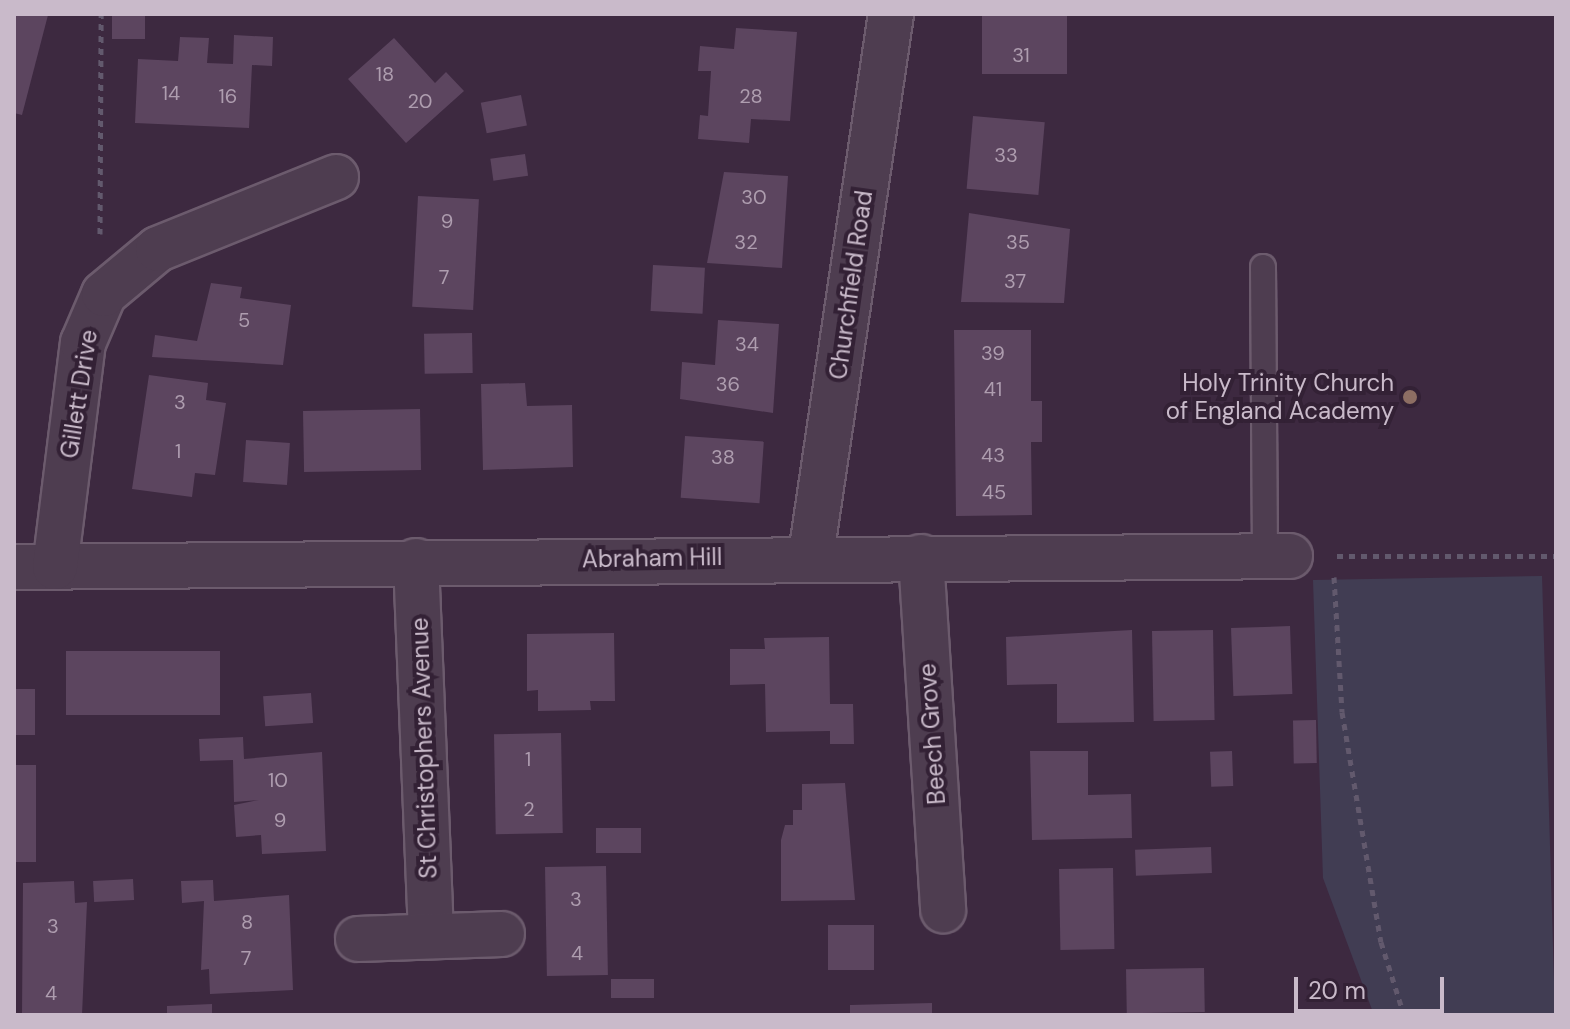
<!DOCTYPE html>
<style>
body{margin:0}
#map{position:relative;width:1570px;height:1029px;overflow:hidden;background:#3d2940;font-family:"DM Sans",sans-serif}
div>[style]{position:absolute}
.green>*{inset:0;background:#413d53}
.building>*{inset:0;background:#5c455f;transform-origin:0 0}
.path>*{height:5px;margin-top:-2.5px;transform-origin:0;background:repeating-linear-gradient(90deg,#62596d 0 6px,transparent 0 12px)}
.roads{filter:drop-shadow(2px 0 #6c5b6d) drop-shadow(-2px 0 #6c5b6d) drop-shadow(0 2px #6c5b6d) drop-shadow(0 -2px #6c5b6d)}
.lane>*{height:24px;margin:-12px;padding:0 12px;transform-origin:12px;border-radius:12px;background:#4e3d50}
.street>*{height:44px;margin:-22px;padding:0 22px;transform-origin:22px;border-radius:22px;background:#4e3d50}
.dots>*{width:22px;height:22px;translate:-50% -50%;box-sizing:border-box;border:4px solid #332135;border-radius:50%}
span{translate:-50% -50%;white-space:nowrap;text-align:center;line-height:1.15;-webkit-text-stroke:8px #332135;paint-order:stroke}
.number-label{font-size:20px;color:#ae9daf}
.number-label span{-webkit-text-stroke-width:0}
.street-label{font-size:24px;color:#c9baca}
.poi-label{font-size:24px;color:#c9baca}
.right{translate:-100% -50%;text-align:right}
.frame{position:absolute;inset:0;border:16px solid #c9baca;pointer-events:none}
.scale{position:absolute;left:1294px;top:977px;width:150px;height:36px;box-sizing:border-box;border:4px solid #c9baca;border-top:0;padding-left:10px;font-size:24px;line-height:28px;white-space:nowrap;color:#c9baca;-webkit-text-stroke:6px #332135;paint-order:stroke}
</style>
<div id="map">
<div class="green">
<div style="clip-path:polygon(1542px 576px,1555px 1015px,1374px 1015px,1323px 878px,1313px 580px)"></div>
</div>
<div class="building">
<div style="clip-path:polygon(14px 14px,48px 15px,22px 115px,14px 113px)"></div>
<div style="left:112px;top:14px;width:33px;height:25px"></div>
<div style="left:982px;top:14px;width:85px;height:60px"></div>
<div style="clip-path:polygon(736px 28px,797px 32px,790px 121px,751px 119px,749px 143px,698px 139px,700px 115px,708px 116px,711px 71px,698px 71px,700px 46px,734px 49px)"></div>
<div style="clip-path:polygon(234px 35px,273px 37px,272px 66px,252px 65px,249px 128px,135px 123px,138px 59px,178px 61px,180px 37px,209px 38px,207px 63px,233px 64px)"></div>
<div style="clip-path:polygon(394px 38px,435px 83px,446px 72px,464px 91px,406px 143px,348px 79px)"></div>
<div style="left:521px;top:95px;width:31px;height:41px;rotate:79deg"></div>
<div style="left:973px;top:116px;width:72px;height:73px;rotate:5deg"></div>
<div style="left:525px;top:154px;width:22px;height:35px;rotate:82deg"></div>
<div style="clip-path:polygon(724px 172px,788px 176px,782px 268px,707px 263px)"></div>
<div style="left:418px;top:196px;width:61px;height:111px;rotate:3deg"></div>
<div style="clip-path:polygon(969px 213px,1070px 229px,1064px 303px,961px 302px)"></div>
<div style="left:653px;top:265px;width:52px;height:46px;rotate:3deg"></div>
<div style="clip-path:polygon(211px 283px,242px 287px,240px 298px,291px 305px,283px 365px,152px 357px,155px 335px,197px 341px)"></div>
<div style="clip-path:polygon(718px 320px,779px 324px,773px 413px,680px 399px,682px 362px,715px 365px)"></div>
<div style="clip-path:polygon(954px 330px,1031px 330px,1031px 401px,1042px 401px,1042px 442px,1031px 442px,1032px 515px,956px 516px)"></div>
<div style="left:472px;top:333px;width:40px;height:48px;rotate:89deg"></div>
<div style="clip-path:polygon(149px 375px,208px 383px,206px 400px,226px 403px,215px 475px,195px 473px,192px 497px,132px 489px)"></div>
<div style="clip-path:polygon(525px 383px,527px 406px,572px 405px,573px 467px,483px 470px,481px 384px)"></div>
<div style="left:420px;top:409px;width:61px;height:117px;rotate:89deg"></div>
<div style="left:685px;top:436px;width:79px;height:62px;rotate:4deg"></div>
<div style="left:246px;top:440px;width:44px;height:42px;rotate:4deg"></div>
<div style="left:1290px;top:626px;width:68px;height:59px;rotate:88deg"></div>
<div style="clip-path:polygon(1132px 630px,1134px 722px,1057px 723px,1057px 684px,1007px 685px,1006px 637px)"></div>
<div style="left:1213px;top:630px;width:90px;height:61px;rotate:89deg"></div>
<div style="clip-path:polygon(614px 633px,615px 701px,590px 701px,591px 710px,538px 711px,538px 690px,527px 691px,527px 634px)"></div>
<div style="clip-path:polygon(829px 637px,830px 704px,853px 704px,854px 744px,830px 744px,830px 731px,766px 732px,765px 684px,730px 685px,730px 649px,765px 649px,764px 638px)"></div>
<div style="left:220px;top:651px;width:64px;height:154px;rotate:90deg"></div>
<div style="left:14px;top:689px;width:21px;height:46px"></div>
<div style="left:311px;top:693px;width:30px;height:48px;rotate:86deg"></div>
<div style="left:1316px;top:720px;width:43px;height:23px;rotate:89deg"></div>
<div style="left:561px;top:733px;width:100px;height:67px;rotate:89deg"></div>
<div style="clip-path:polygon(243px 737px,244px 759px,322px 752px,326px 851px,262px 854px,261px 835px,236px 837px,234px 805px,259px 800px,234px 802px,233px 760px,200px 761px,199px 739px)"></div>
<div style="clip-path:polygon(1030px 751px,1088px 751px,1088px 795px,1131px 794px,1132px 838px,1032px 840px)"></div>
<div style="left:1232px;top:751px;width:35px;height:22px;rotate:88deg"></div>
<div style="left:14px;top:765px;width:22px;height:97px"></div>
<div style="clip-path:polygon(845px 783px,855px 900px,781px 901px,781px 840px,785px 825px,793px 825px,793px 810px,802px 810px,802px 784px)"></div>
<div style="left:641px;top:828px;width:25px;height:45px;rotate:90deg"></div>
<div style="left:1211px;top:847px;width:26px;height:76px;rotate:88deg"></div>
<div style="left:606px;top:866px;width:109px;height:61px;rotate:89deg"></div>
<div style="left:1113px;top:868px;width:81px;height:54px;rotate:89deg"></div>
<div style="left:133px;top:879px;width:21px;height:40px;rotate:87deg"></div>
<div style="clip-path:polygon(213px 880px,214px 901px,289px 895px,293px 990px,210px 994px,209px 969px,201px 970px,204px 901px,182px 903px,181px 881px)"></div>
<div style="clip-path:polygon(74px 881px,75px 903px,87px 902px,82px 1015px,22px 1015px,23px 883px)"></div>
<div style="left:828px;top:925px;width:46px;height:45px"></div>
<div style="left:1204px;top:968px;width:44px;height:78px;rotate:89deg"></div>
<div style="left:654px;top:979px;width:19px;height:43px;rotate:90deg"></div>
<div style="clip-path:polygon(932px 1003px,932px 1015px,850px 1015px,850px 1005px)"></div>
<div style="clip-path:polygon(212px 1004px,212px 1015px,167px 1015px,167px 1006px)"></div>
</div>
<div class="path">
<div style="left:100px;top:234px;width:220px;rotate:-89.7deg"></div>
<div style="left:1337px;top:556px;width:219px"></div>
<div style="left:1334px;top:577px;width:135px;rotate:86.6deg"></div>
<div style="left:1342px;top:712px;width:233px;rotate:80.4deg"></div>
<div style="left:1381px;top:942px;width:77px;rotate:72.5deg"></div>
</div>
<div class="roads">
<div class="lane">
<div style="left:1263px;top:267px;width:290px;rotate:89.6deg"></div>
</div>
<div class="street">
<div style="left:811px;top:555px;width:547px;rotate:-81.59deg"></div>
<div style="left:921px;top:557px;width:354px;rotate:86.4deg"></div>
<div style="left:416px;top:561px;width:373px;rotate:87.7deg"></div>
<div style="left:14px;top:567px;width:1276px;rotate:-0.49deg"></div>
<div style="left:55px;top:567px;width:226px;rotate:-82.9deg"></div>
<div style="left:83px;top:343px;width:53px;rotate:-66.8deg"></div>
<div style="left:104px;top:294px;width:70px;rotate:-39.8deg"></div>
<div style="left:158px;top:249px;width:192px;rotate:-22deg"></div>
<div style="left:358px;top:939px;width:144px;rotate:-2deg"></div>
</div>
</div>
<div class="dots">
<div style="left:1410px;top:397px;background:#8d6e63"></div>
</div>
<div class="number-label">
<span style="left:1021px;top:55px">31</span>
<span style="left:385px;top:74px">18</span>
<span style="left:171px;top:93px">14</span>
<span style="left:228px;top:96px">16</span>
<span style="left:751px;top:96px">28</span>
<span style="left:420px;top:101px">20</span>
<span style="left:1006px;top:155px">33</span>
<span style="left:754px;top:197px">30</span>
<span style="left:447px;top:221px">9</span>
<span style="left:746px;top:242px">32</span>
<span style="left:1018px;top:242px">35</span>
<span style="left:444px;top:277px">7</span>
<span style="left:1015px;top:281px">37</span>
<span style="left:244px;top:320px">5</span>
<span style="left:747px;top:344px">34</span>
<span style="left:993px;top:353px">39</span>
<span style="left:728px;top:384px">36</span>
<span style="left:993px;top:389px">41</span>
<span style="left:180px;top:402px">3</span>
<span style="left:178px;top:451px">1</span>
<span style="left:993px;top:455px">43</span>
<span style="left:723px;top:457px">38</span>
<span style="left:994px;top:492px">45</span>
<span style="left:528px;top:759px">1</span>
<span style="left:278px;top:780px">10</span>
<span style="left:529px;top:809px">2</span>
<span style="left:280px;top:820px">9</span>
<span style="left:576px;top:899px">3</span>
<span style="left:247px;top:922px">8</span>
<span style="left:53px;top:926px">3</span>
<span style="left:577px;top:953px">4</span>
<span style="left:246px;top:958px">7</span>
<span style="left:51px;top:993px">4</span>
</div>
<div class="street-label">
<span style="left:851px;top:285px;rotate:-82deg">Churchfield Road</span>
<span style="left:79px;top:394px;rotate:-81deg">Gillett Drive</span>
<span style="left:652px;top:558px;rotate:-1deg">Abraham Hill</span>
<span style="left:932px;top:734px;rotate:-94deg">Beech Grove</span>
<span style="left:424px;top:748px;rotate:-92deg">St Christophers Avenue</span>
</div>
<div class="poi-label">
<span class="right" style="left:1394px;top:397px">Holy Trinity Church<br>of England Academy</span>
</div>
<div class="frame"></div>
<div class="scale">20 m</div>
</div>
